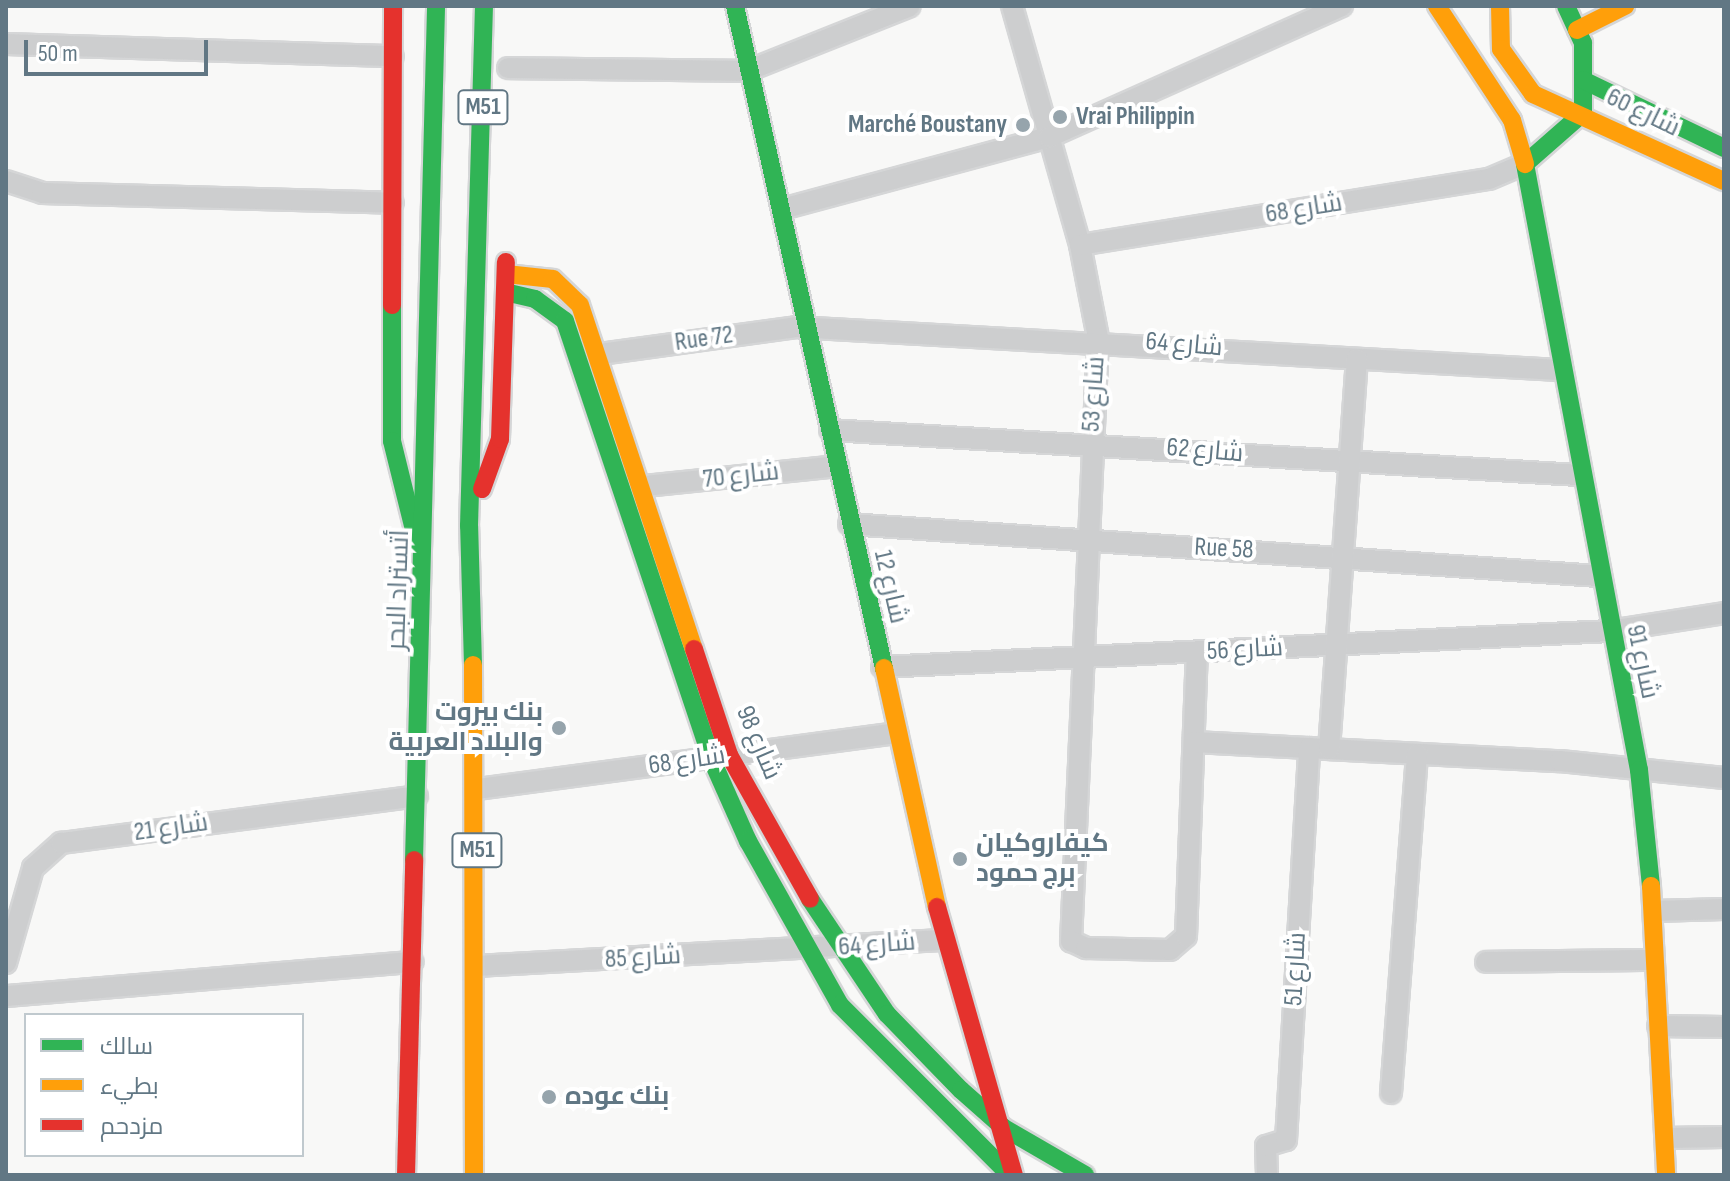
<!DOCTYPE html>
<meta charset="utf-8">
<style>
body{margin:0}
#map{position:relative;width:1730px;height:1181px;overflow:hidden;background:#f8f8f7;font-family:"Sofia Sans Condensed",Cairo,sans-serif}
div>[style]{position:absolute}
.roads{filter:drop-shadow(2px 0 #d5d6d7) drop-shadow(-2px 0 #d5d6d7) drop-shadow(0 2px #d5d6d7) drop-shadow(0 -2px #d5d6d7)}
.street>*{height:20px;margin:-10px;padding:0 10px;transform-origin:10px;border-radius:10px;background:#cdcecf}
.fast>*{height:18px;margin:-9px;padding:0 9px;transform-origin:9px;border-radius:9px;background:#30b455}
.slow>*{height:18px;margin:-9px;padding:0 9px;transform-origin:9px;border-radius:9px;background:#ff9f0a}
.jam>*{height:18px;margin:-9px;padding:0 9px;transform-origin:9px;border-radius:9px;background:#e5322d}
.dots>*{width:22px;height:22px;translate:-50% -50%;box-sizing:border-box;border:4px solid #fff;border-radius:50%}
span{translate:-50% -50%;white-space:nowrap;text-align:center;line-height:1.15;-webkit-text-stroke:8px #fff;paint-order:stroke}
.shield-label span{padding:2px 6px;background:#fff;border:2px solid;border-radius:6px;-webkit-text-stroke-width:0}
.shield-label{font-size:24px;color:#617784;font-weight:700}
.street-label{font-size:26px;color:#617784}
.poi-label{font-size:26px;color:#617784;font-weight:700}
.left{translate:0 -50%;text-align:left}
.right{translate:-100% -50%;text-align:right}
.frame{position:absolute;inset:0;border:8px solid #617784;pointer-events:none}
.legend{position:absolute;left:24px;top:1013px;width:280px;height:144px;box-sizing:border-box;background:#fff;border:2px solid #c0c9ce;margin:0;padding:10px 14px;list-style:none;font-size:24px;color:#617784}
.legend li{display:flex;align-items:center;gap:16px;height:40px}
.legend b{width:40px;border:2px solid #c0c9ce}
.scale{position:absolute;left:24px;top:40px;width:184px;height:36px;box-sizing:border-box;border:4px solid #617784;border-top:0;padding-left:10px;font-size:24px;line-height:28px;white-space:nowrap;color:#617784;-webkit-text-stroke:6px #fff;paint-order:stroke}
</style>
<div id="map">
<div class="roads">
<div class="street">
<div style="left:1012px;top:6px;width:248px;rotate:74.1deg"></div>
<div style="left:1080px;top:245px;width:95px;rotate:79deg"></div>
<div style="left:1098px;top:338px;width:604px;rotate:92.56deg"></div>
<div style="left:1071px;top:941px;width:17px;rotate:25deg"></div>
<div style="left:1086px;top:948px;width:84px;rotate:1.4deg"></div>
<div style="left:1170px;top:950px;width:21px;rotate:-41deg"></div>
<div style="left:1186px;top:936px;width:284px;rotate:-87.8deg"></div>
<div style="left:6px;top:44px;width:387px;rotate:1.8deg"></div>
<div style="left:508px;top:68px;width:239px;rotate:0.7deg"></div>
<div style="left:747px;top:71px;width:175px;rotate:-21.7deg"></div>
<div style="left:6px;top:181px;width:38px;rotate:18deg"></div>
<div style="left:42px;top:193px;width:351px;rotate:1.6deg"></div>
<div style="left:782px;top:209px;width:277px;rotate:-15.1deg"></div>
<div style="left:1049px;top:137px;width:321px;rotate:-24.1deg"></div>
<div style="left:1080px;top:245px;width:414px;rotate:-9.2deg"></div>
<div style="left:1489px;top:179px;width:39px;rotate:-23deg"></div>
<div style="left:600px;top:354px;width:198px;rotate:-7.8deg"></div>
<div style="left:796px;top:327px;width:764px;rotate:3.23deg"></div>
<div style="left:830px;top:430px;width:750px;rotate:3.44deg"></div>
<div style="left:645px;top:486px;width:194px;rotate:-5.9deg"></div>
<div style="left:849px;top:524px;width:751px;rotate:3.97deg"></div>
<div style="left:882px;top:667px;width:728px;rotate:-2.83deg"></div>
<div style="left:1609px;top:631px;width:116px;rotate:-8.9deg"></div>
<div style="left:1194px;top:742px;width:366px;rotate:3deg"></div>
<div style="left:1560px;top:761px;width:165px;rotate:5.9deg"></div>
<div style="left:1329px;top:749px;width:391px;rotate:-85.9deg"></div>
<div style="left:477px;top:789px;width:424px;rotate:-7.6deg"></div>
<div style="left:1654px;top:911px;width:70px;rotate:-1.6deg"></div>
<div style="left:1486px;top:962px;width:168px;rotate:-0.7deg"></div>
<div style="left:6px;top:963px;width:99px;rotate:-74.1deg"></div>
<div style="left:33px;top:868px;width:38px;rotate:-42deg"></div>
<div style="left:61px;top:843px;width:359px;rotate:-7.5deg"></div>
<div style="left:477px;top:966px;width:469px;rotate:-3.2deg"></div>
<div style="left:6px;top:996px;width:408px;rotate:-4.8deg"></div>
<div style="left:1658px;top:1026px;width:66px;rotate:0.9deg"></div>
<div style="left:1391px;top:1093px;width:340px;rotate:-85.6deg"></div>
<div style="left:1665px;top:1138px;width:59px;rotate:-1deg"></div>
<div style="left:1267px;top:1175px;width:29px;rotate:-92deg"></div>
<div style="left:1266px;top:1146px;width:21px;rotate:-17deg"></div>
<div style="left:1286px;top:1140px;width:393px;rotate:-86.6deg"></div>
</div>
<div class="fast">
<div style="left:735px;top:6px;width:679px;rotate:77.32deg"></div>
<div style="left:1566px;top:6px;width:41px;rotate:65.3deg"></div>
<div style="left:1583px;top:43px;width:70px;rotate:90deg"></div>
<div style="left:1583px;top:113px;width:77px;rotate:138.7deg"></div>
<div style="left:1525px;top:164px;width:617px;rotate:79.35deg"></div>
<div style="left:1639px;top:770px;width:117px;rotate:84.1deg"></div>
<div style="left:1583px;top:80px;width:157px;rotate:25.7deg"></div>
<div style="left:505px;top:292px;width:31px;rotate:13deg"></div>
<div style="left:535px;top:299px;width:37px;rotate:36deg"></div>
<div style="left:565px;top:321px;width:461px;rotate:71.5deg"></div>
<div style="left:711px;top:758px;width:91px;rotate:66deg"></div>
<div style="left:748px;top:841px;width:188px;rotate:60.7deg"></div>
<div style="left:840px;top:1005px;width:240px;rotate:45deg"></div>
<div style="left:392px;top:305px;width:136px;rotate:90deg"></div>
<div style="left:392px;top:441px;width:104px;rotate:76.1deg"></div>
<div style="left:473px;top:665px;width:139px;rotate:-91.6deg"></div>
<div style="left:469px;top:526px;width:520px;rotate:-88.35deg"></div>
<div style="left:414px;top:860px;width:854px;rotate:-88.52deg"></div>
<div style="left:810px;top:899px;width:138px;rotate:56.2deg"></div>
<div style="left:887px;top:1014px;width:106px;rotate:45.8deg"></div>
<div style="left:961px;top:1090px;width:57px;rotate:41.5deg"></div>
<div style="left:1004px;top:1128px;width:94px;rotate:30.1deg"></div>
</div>
<div class="slow">
<div style="left:1437px;top:6px;width:136px;rotate:56.7deg"></div>
<div style="left:1512px;top:120px;width:46px;rotate:73.5deg"></div>
<div style="left:1500px;top:6px;width:43px;rotate:88.7deg"></div>
<div style="left:1501px;top:49px;width:55px;rotate:54.6deg"></div>
<div style="left:1533px;top:94px;width:210px;rotate:24.5deg"></div>
<div style="left:1577px;top:30px;width:54px;rotate:-26.6deg"></div>
<div style="left:506px;top:274px;width:47px;rotate:6.1deg"></div>
<div style="left:553px;top:279px;width:37px;rotate:44deg"></div>
<div style="left:580px;top:305px;width:362px;rotate:71.7deg"></div>
<div style="left:473px;top:665px;width:510px;rotate:89.89deg"></div>
<div style="left:884px;top:668px;width:245px;rotate:77.5deg"></div>
<div style="left:1651px;top:886px;width:289px;rotate:87deg"></div>
</div>
<div class="jam">
<div style="left:392px;top:305px;width:299px;rotate:-89.8deg"></div>
<div style="left:482px;top:489px;width:53px;rotate:-70.2deg"></div>
<div style="left:500px;top:439px;width:177px;rotate:-88.1deg"></div>
<div style="left:694px;top:649px;width:112px;rotate:71.7deg"></div>
<div style="left:729px;top:755px;width:165px;rotate:60.6deg"></div>
<div style="left:937px;top:907px;width:279px;rotate:74deg"></div>
<div style="left:406px;top:1175px;width:315px;rotate:-88.5deg"></div>
</div>
</div>
<div class="dots">
<div style="left:1060px;top:117px;background:#96a4ac"></div>
<div style="left:1023px;top:125px;background:#96a4ac"></div>
<div style="left:559px;top:728px;background:#96a4ac"></div>
<div style="left:960px;top:859px;background:#96a4ac"></div>
<div style="left:549px;top:1097px;background:#96a4ac"></div>
</div>
<div class="shield-label">
<span style="left:483px;top:107px">M51</span>
<span style="left:477px;top:850px">M51</span>
</div>
<div class="street-label">
<span style="left:1643px;top:113px;rotate:26deg">شارع 60</span>
<span style="left:1304px;top:209px;rotate:-9deg">شارع 68</span>
<span style="left:704px;top:339px;rotate:-8deg">Rue 72</span>
<span style="left:1184px;top:345px;rotate:5deg">شارع 64</span>
<span style="left:1094px;top:394px;rotate:-86deg">شارع 53</span>
<span style="left:1205px;top:451px;rotate:5deg">شارع 62</span>
<span style="left:741px;top:476px;rotate:-6deg">شارع 70</span>
<span style="left:1224px;top:549px;rotate:3deg">Rue 58</span>
<span style="left:890px;top:587px;rotate:77deg">شارع 12</span>
<span style="left:399px;top:590px;rotate:-88deg">أتستراد البحر</span>
<span style="left:1245px;top:650px;rotate:-3deg">شارع 56</span>
<span style="left:1642px;top:662px;rotate:78deg">شارع 91</span>
<span style="left:758px;top:743px;rotate:67deg">شارع 98</span>
<span style="left:687px;top:761px;rotate:-8deg">شارع 68</span>
<span style="left:171px;top:828px;rotate:-8deg">شارع 21</span>
<span style="left:877px;top:945px;rotate:-4deg">شارع 64</span>
<span style="left:643px;top:958px;rotate:-3deg">شارع 85</span>
<span style="left:1296px;top:969px;rotate:-87deg">شارع 51</span>
</div>
<div class="poi-label">
<span class="left" style="left:1076px;top:117px">Vrai Philippin</span>
<span class="right" style="left:1007px;top:125px">Marché Boustany</span>
<span class="right" style="left:543px;top:728px">بنك بيروت<br>والبلاد العربية</span>
<span class="left" style="left:976px;top:859px">كيفاروكيان<br>برج حمود</span>
<span class="left" style="left:565px;top:1097px">بنك عوده</span>
</div>
<div class="frame"></div>
<ul class="legend">
<li><b style="height:10px;background:#30b455"></b>سالك</li>
<li><b style="height:10px;background:#ff9f0a"></b>بطيء</li>
<li><b style="height:10px;background:#e5322d"></b>مزدحم</li>
</ul>
<div class="scale">50 m</div>
</div>
